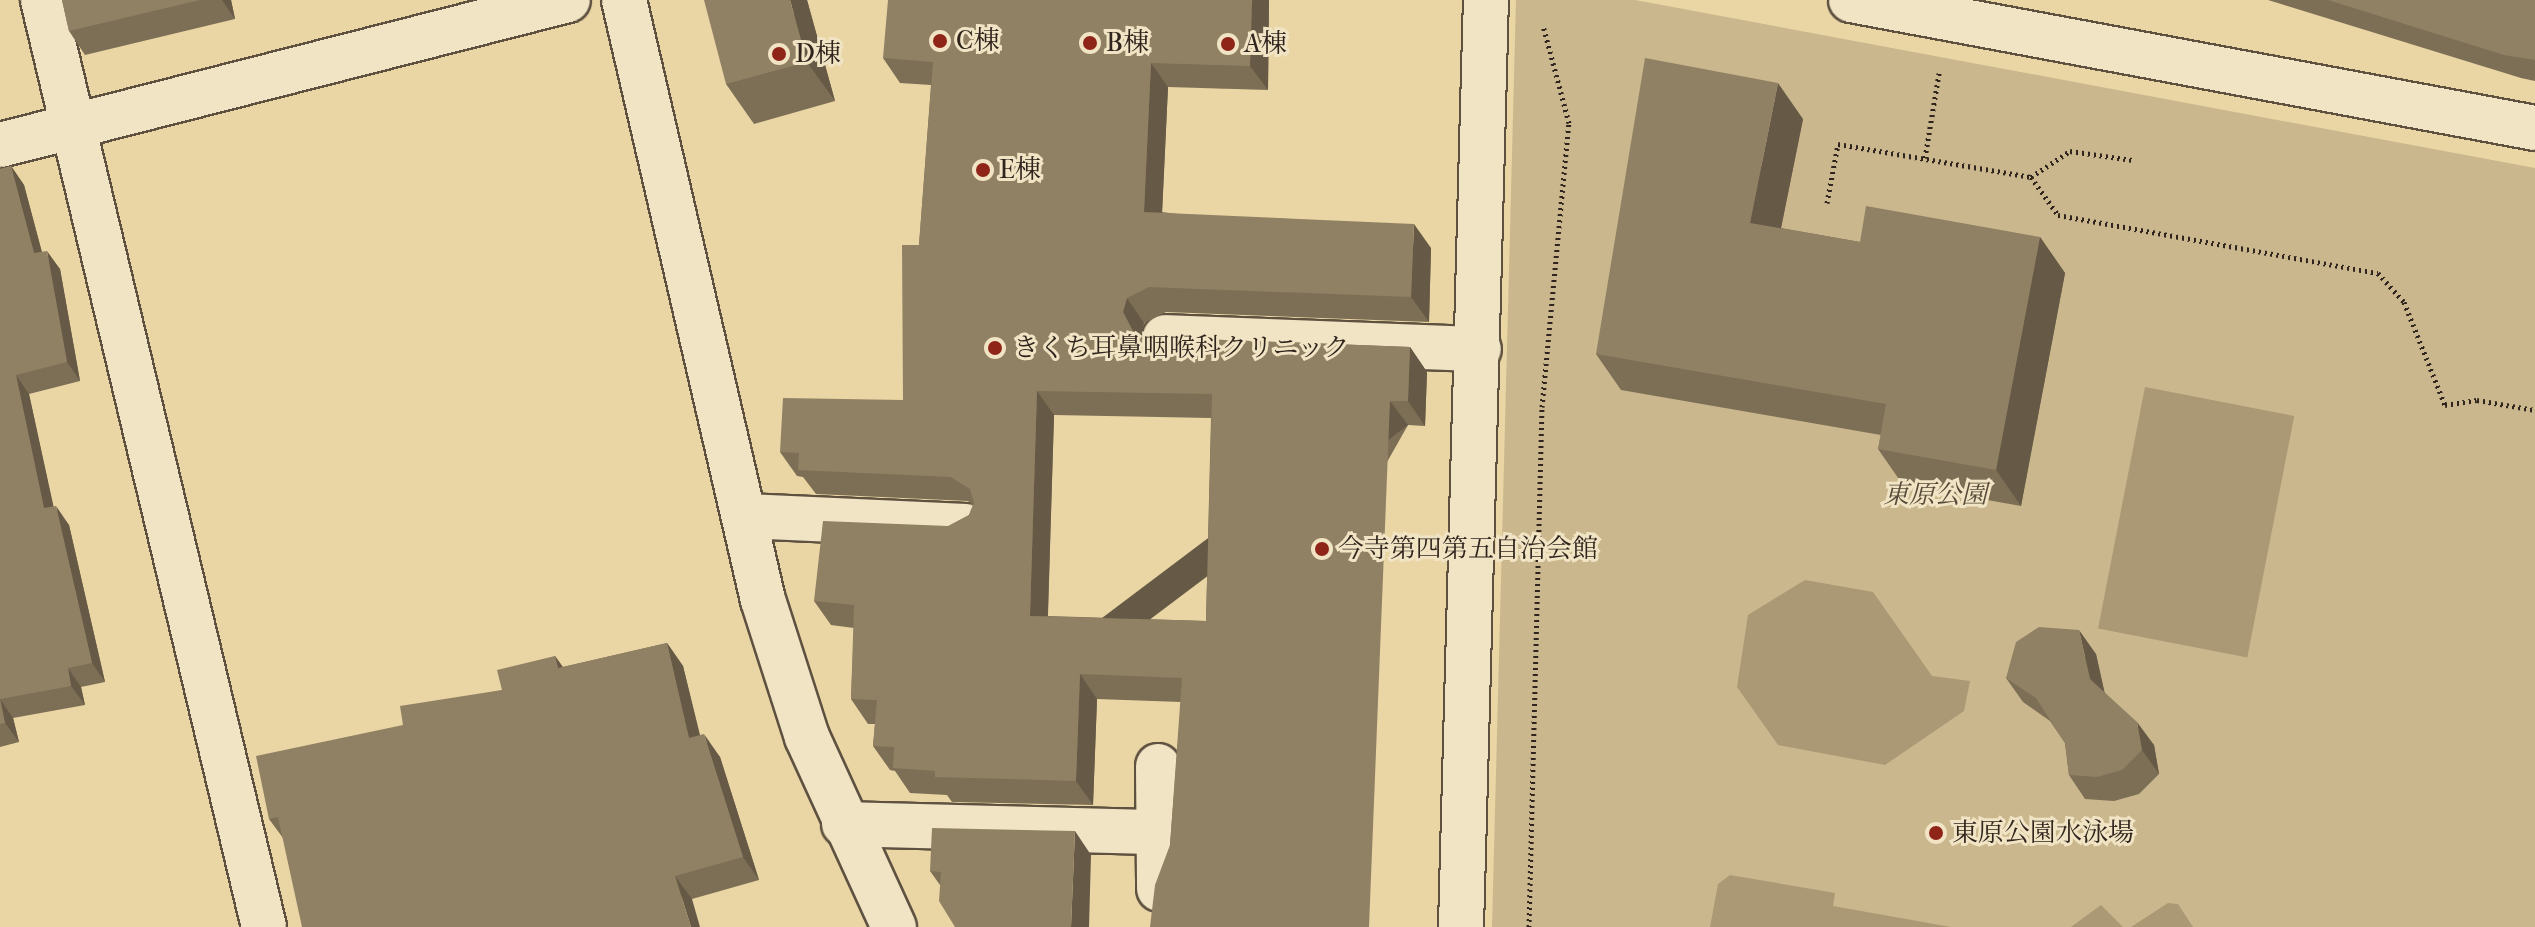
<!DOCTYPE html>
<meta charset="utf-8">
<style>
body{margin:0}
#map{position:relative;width:2535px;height:927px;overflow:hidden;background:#ead5a4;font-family:"IM FELL French Canon","Noto Serif JP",serif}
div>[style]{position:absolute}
.green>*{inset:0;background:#cab78d}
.water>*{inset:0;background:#ab9976;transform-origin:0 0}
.path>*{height:5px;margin-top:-2.5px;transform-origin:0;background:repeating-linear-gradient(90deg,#30251e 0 2px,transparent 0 6px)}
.roads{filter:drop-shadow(2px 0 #5e5140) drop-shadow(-2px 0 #5e5140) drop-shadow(0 2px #5e5140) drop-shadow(0 -2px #5e5140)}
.minor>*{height:44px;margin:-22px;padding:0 22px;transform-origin:22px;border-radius:22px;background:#f1e4c4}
.wall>*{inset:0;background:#7d6f56}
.shaded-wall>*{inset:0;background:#665a46;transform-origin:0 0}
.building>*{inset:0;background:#918164}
.dots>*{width:22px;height:22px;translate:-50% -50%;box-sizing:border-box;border:4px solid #f1e4c4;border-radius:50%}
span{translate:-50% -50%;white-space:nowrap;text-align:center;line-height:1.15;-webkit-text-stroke:6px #f1e4c4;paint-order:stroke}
.poi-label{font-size:26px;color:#30251e}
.left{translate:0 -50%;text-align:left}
.park-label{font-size:26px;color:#564a3a;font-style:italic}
</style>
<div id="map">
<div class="green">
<div style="clip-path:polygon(1516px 0,1635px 0,2535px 168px,2535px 927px,1492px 927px)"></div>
</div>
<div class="water">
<div style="left:2145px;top:387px;width:152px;height:246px;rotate:11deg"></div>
<div style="clip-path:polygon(1805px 580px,1873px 592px,1932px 676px,1970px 681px,1964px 711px,1885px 765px,1778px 745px,1737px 687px,1748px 615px)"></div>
<div style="clip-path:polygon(1730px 875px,1835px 893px,1833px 906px,1951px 927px,1710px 927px,1718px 884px)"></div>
<div style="clip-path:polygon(2168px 903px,2178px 904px,2193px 927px,2131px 927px)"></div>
<div style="clip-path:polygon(2101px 905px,2123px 927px,2071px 927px)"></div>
</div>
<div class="path">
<div style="left:1925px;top:158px;width:86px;rotate:-80.6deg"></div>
<div style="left:2031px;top:177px;width:47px;rotate:-33.7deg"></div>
<div style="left:2070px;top:151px;width:63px;rotate:8.3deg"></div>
<div style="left:1827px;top:203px;width:60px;rotate:-79.4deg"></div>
<div style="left:1838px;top:144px;width:196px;rotate:9.7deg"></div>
<div style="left:2031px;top:177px;width:47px;rotate:54.6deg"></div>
<div style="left:2058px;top:215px;width:325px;rotate:10.3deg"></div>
<div style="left:2378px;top:273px;width:39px;rotate:48deg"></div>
<div style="left:2404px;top:302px;width:111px;rotate:68.3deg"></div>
<div style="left:2445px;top:405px;width:32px;rotate:-9deg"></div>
<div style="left:2477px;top:400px;width:59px;rotate:9.8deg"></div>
<div style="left:1529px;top:927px;width:520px;rotate:-88.57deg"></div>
<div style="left:1542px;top:407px;width:285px;rotate:-84.6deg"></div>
<div style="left:1569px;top:123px;width:101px;rotate:-104.9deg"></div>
</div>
<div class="roads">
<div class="minor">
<div style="left:43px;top:0;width:953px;rotate:76.59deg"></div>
<div style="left:624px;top:0;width:616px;rotate:76.96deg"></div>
<div style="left:763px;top:600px;width:144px;rotate:72.2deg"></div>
<div style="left:807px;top:737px;width:209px;rotate:65.4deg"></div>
<div style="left:1851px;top:0;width:696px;rotate:10.6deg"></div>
<div style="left:0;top:145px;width:586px;rotate:-14.32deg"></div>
<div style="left:1165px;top:337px;width:314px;rotate:2.2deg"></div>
<div style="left:746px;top:516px;width:220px;rotate:2.6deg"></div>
<div style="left:1158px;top:766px;width:123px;rotate:89.5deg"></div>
<div style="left:844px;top:824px;width:314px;rotate:1.5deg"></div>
<div style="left:1461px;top:927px;width:927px;rotate:-88.46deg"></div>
</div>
</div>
<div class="wall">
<div style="clip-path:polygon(62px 0,231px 0,235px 19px,85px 55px,69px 31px)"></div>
<div style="clip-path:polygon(807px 0,835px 101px,754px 124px,726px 84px)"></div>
<div style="clip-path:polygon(evenodd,1269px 0,1268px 90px,1168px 87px,1162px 212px,1431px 248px,1429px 322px,1166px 312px,1144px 323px,1141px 335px,1147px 337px,1410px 347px,1427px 372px,1425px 426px,1408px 425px,1170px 845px,1181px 702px,1097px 699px,1093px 805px,952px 802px,947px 795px,910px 793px,895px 771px,890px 770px,873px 746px,875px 724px,868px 724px,851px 699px,854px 628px,831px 625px,814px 601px,969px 515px,973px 505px,968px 501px,816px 494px,803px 477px,797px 476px,780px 452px,903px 400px,919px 245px,931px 85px,900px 83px,883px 58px,1269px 0,1054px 415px,1211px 418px,1206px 621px,1048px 616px,1054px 415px)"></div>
<div style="clip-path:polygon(2268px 0,2535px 0,2535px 81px,2521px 78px)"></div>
<div style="clip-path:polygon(1803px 119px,1781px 228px,1860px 242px,2040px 237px,2065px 273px,2021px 506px,1903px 485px,1878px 449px,1881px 435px,1621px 390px,1596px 354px)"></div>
<div style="clip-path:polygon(11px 166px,24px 185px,42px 252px,60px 269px,80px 381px,29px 394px,53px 506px,69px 525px,105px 682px,81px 687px,85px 705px,13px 718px,19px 742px,0 747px,0 169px)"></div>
<div style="clip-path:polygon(667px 643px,683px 666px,700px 735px,720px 757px,759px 880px,692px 899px,283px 838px,269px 819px,403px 725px,502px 690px,555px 656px,563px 667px)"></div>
<div style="clip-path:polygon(2096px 654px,2104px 692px,2154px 745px,2159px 774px,2139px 794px,2114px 801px,2085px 799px,2069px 775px,2065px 743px,2050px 721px,2023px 702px,2006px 678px)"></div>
<div style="clip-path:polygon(1091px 855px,940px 885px,930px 871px)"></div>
</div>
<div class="shaded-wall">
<div style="clip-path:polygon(222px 0,231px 0,235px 19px)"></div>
<div style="clip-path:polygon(790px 0,807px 0,835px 101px,807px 62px)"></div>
<div style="clip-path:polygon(1252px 0,1269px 0,1268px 90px,1250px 66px)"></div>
<div style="clip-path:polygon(1151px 63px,1168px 87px,1161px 236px,1144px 212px)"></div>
<div style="clip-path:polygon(1778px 83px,1803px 119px,1775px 258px,1750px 223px)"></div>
<div style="clip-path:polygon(11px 166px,24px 185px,47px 272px,34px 253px)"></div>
<div style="clip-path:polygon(1414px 224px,1431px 248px,1429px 322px,1411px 297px)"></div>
<div style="clip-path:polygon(2040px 237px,2065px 273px,2021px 506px,1996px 470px)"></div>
<div style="clip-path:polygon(47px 251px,60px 269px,80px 381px,67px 362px)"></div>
<div style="clip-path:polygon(1127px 298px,1144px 323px,1140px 337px,1134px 333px,1123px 312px)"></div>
<div style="clip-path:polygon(1410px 347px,1427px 372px,1425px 426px,1408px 401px)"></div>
<div style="clip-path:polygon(16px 375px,29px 394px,58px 527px,44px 508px)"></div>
<div style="clip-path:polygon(1037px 391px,1054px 415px,1047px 641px,1030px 616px)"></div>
<div style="left:1390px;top:401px;width:30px;height:526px;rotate:53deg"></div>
<div style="clip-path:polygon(56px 506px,69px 525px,105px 682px,92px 663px)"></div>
<div style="clip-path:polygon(2079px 630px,2096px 654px,2107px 703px,2090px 679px)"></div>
<div style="clip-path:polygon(667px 643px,683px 666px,706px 761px,689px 738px)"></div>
<div style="clip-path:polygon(555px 656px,571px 679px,558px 668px)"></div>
<div style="clip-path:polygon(68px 668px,81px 687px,85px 705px,71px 686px)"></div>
<div style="clip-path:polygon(1080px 674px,1097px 699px,1093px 805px,1076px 781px)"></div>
<div style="clip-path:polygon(0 699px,13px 718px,19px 742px,5px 723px)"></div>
<div style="clip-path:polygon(2137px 722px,2154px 745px,2159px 774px,2142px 750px)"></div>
<div style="clip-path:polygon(704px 734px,720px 757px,759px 880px,743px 857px)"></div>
<div style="clip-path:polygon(1075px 831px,1091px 855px,1089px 927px,1071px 927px)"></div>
<div style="clip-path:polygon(675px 876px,692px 899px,700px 927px,691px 927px)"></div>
</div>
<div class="building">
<div style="clip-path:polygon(62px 0,200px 0,69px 31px)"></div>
<div style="clip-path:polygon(704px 0,790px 0,807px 62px,726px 84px)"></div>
<div style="clip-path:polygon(evenodd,888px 0,1252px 0,1250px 66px,1151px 63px,1144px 212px,1414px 224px,1411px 297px,1149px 287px,1127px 298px,1123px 312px,1134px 333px,1147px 337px,1410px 347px,1408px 401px,1390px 401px,1369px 927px,1150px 927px,1155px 885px,1170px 845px,1182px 678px,1080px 674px,1076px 781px,935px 777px,935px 771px,893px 768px,894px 747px,873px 746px,877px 700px,851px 699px,854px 605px,814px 601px,823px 521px,948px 526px,969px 515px,974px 503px,970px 489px,951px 477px,798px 470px,799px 453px,780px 452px,783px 398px,903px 400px,902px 245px,919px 245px,933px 62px,883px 58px,888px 0,1037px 391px,1212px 394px,1206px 621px,1030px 616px,1037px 391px)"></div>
<div style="clip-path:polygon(2328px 0,2535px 0,2535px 60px,2504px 55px)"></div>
<div style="clip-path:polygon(1645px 58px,1778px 83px,1750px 223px,1860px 242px,1866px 206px,2040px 237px,1996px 470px,1878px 449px,1886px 404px,1596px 354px)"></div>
<div style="clip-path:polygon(11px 166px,34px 253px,47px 251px,67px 362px,16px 375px,44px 508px,56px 506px,92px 663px,68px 668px,71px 686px,0 699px,5px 723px,0 724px,0 169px)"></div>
<div style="clip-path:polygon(2039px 627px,2079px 630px,2090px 679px,2137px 722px,2142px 750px,2122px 770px,2097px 777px,2069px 775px,2065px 743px,2036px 698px,2006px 678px,2016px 642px)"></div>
<div style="clip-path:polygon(667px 643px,689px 738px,704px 734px,743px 857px,675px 876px,691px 927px,302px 927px,278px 817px,269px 819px,256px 756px,403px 725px,400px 706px,502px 690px,497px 670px,555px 656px,558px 668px)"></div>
<div style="clip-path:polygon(932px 828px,1075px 831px,1071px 927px,955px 927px,939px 901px,941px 872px,930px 871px)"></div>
</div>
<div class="dots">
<div style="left:940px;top:41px;background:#8f2418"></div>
<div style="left:1090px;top:43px;background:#8f2418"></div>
<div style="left:1228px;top:44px;background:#8f2418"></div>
<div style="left:779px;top:54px;background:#8f2418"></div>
<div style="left:983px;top:170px;background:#8f2418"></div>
<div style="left:995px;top:348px;background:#8f2418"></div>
<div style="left:1322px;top:549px;background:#8f2418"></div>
<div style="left:1936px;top:833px;background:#8f2418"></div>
</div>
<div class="poi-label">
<span class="left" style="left:956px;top:41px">C棟</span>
<span class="left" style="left:1106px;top:43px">B棟</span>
<span class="left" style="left:1244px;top:44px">A棟</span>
<span class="left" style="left:795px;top:54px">D棟</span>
<span class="left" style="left:999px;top:170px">E棟</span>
<span class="left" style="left:1013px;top:348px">きくち耳鼻咽喉科クリニック</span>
<span class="left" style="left:1338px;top:549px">今寺第四第五自治会館</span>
<span class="left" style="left:1952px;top:833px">東原公園水泳場</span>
</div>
<div class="park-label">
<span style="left:1935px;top:495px">東原公園</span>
</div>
</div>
